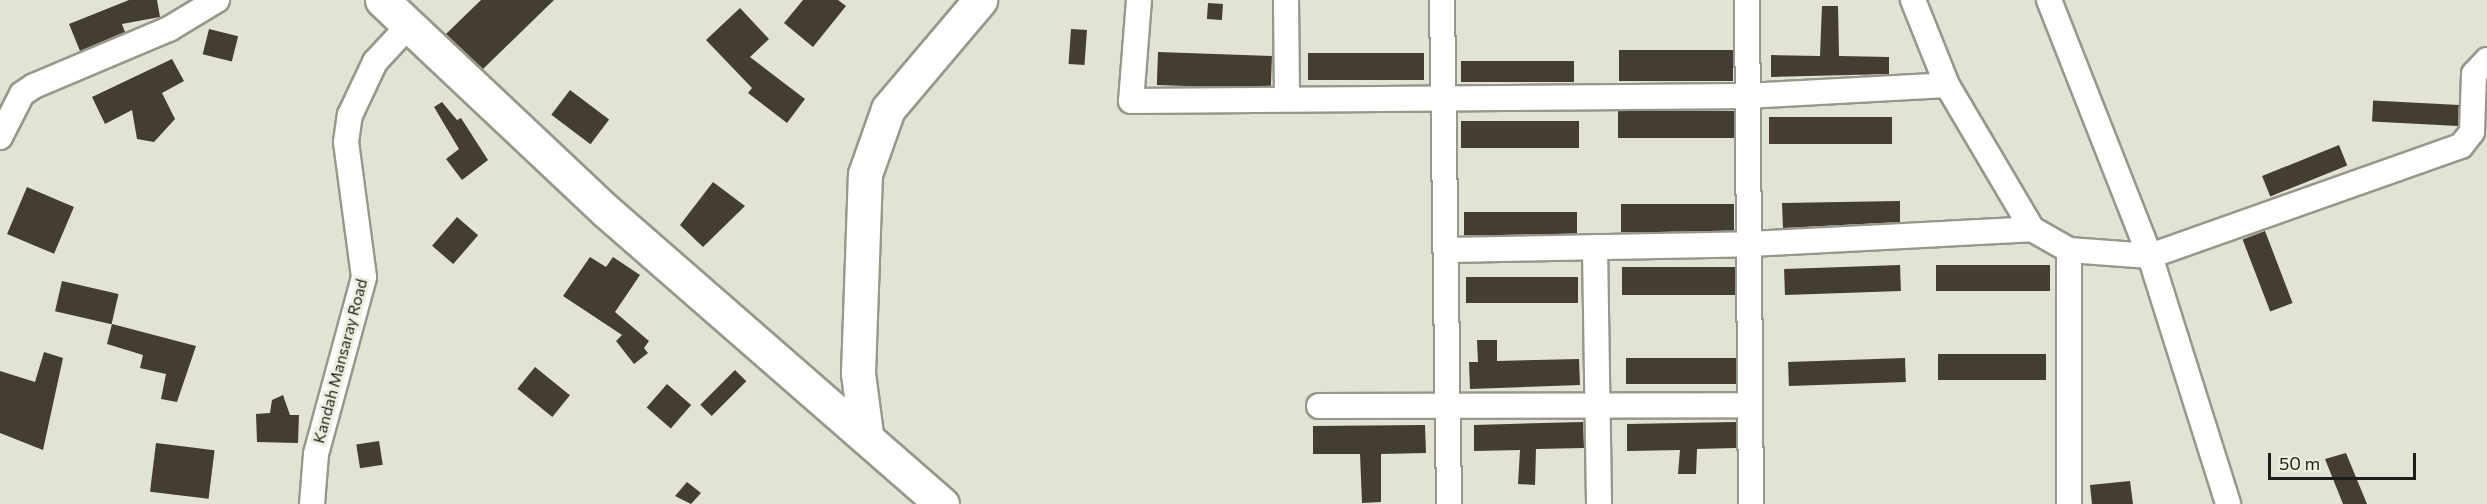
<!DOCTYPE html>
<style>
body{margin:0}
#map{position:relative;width:2487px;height:504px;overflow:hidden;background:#e2e3d4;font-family:Commissioner,sans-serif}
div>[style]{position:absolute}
.building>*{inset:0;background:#443d33;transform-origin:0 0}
.roads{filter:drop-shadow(2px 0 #97988a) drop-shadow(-2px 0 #97988a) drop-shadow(0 2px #97988a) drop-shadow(0 -2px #97988a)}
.street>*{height:24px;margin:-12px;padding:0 12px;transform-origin:12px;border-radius:12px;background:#fff}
.secondary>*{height:33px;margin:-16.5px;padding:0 16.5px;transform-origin:16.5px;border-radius:16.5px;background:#fff}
span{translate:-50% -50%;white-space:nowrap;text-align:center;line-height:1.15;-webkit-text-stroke:6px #eff0e1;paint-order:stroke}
.street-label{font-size:16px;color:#1e1e19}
.scale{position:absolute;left:2268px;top:453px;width:148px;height:27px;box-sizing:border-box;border:3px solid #1e1e19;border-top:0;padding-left:8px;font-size:18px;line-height:21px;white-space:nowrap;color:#1e1e19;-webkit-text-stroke:4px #eff0e1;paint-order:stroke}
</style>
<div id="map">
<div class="building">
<div style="clip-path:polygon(129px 0,157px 0,160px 17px,122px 24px,125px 32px,80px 51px,69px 24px)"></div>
<div style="clip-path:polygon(481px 0,554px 0,483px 69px,446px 34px)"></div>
<div style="clip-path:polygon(803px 0,838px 0,846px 6px,813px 47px,784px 23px)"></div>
<div style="left:1208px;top:3px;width:15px;height:16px;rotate:4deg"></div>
<div style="clip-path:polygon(1822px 6px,1838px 6px,1839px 56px,1889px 57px,1889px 74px,1771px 77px,1771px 55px,1820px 56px)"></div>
<div style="clip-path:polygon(740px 8px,769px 39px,750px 57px,805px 99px,787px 123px,748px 93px,752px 88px,706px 40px)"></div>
<div style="left:209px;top:29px;width:30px;height:26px;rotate:14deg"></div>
<div style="left:1071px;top:29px;width:16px;height:35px;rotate:4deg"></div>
<div style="left:1619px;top:50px;width:114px;height:31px"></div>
<div style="left:1158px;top:52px;width:114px;height:33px;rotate:2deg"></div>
<div style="left:1424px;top:53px;width:27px;height:116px;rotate:90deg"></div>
<div style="clip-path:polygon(172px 59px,184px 81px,162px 93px,175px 119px,154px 142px,137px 139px,132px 110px,105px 124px,92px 97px)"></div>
<div style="left:1574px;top:61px;width:21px;height:113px;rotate:90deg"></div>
<div style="left:570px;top:90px;width:49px;height:31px;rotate:37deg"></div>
<div style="clip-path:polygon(442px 102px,457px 120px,461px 118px,488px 160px,462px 180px,446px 159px,459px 149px,434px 107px)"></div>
<div style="left:2459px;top:105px;width:21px;height:86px;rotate:93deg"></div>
<div style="left:1734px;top:111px;width:27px;height:116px;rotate:90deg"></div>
<div style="left:1769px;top:117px;width:123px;height:27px"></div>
<div style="left:1461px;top:121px;width:118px;height:27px"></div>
<div style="left:2339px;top:145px;width:22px;height:83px;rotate:68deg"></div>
<div style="clip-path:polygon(713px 182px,745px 206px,703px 247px,680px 225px)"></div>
<div style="left:27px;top:187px;width:51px;height:51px;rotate:23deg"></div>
<div style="clip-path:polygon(1900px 201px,1900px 222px,1783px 228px,1782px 203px)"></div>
<div style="left:1621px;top:204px;width:113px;height:28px"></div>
<div style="left:1464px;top:212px;width:113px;height:23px"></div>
<div style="left:457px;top:217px;width:28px;height:38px;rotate:41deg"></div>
<div style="left:2265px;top:231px;width:77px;height:24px;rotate:69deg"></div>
<div style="clip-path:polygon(590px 257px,606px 267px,613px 257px,640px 275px,615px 312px,649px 341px,644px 348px,648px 353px,634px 364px,616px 341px,622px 335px,563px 296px)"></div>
<div style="left:1900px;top:265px;width:26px;height:116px;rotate:88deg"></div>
<div style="left:2050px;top:265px;width:26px;height:114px;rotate:90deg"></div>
<div style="left:1622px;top:267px;width:113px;height:28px"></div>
<div style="left:1466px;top:277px;width:112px;height:26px"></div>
<div style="left:62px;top:281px;width:58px;height:31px;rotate:13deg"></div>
<div style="clip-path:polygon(112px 324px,196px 346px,177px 402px,161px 399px,166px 374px,140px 368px,143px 355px,107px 344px)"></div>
<div style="clip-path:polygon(1477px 340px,1497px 340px,1497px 361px,1579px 359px,1580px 385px,1470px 389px,1469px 362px,1478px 362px)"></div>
<div style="clip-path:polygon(44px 352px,63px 358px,43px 450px,0 433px,0 371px,35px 382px)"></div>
<div style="left:1938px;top:354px;width:108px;height:26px"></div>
<div style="left:1736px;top:358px;width:26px;height:110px;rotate:90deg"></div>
<div style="left:1905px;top:358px;width:24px;height:117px;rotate:88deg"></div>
<div style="left:535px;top:367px;width:45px;height:28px;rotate:39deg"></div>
<div style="left:735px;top:370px;width:16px;height:49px;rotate:45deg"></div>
<div style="left:667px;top:384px;width:32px;height:31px;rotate:41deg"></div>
<div style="clip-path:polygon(283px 395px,290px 415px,299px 415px,298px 443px,257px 442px,256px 414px,270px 413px,272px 400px)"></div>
<div style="clip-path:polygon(1583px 422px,1584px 448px,1536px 449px,1535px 485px,1518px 484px,1520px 450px,1474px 451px,1474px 425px)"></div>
<div style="clip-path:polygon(1736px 422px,1736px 448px,1697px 449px,1696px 474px,1678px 474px,1680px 450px,1627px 451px,1627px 424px)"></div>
<div style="clip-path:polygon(1425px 425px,1426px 453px,1381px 454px,1381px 502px,1362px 503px,1360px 454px,1313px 454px,1313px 426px)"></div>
<div style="left:379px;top:441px;width:24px;height:23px;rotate:81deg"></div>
<div style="left:156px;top:443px;width:59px;height:49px;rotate:7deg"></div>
<div style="clip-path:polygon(2346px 453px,2367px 504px,2343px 504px,2325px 459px)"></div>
<div style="clip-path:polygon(2130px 481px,2133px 504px,2092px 504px,2090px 485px)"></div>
<div style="clip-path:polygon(687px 482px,701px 493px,691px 504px,675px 496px)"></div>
</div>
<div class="roads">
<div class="street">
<div style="left:1139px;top:0;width:101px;rotate:94.5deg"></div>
<div style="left:1131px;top:101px;width:615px;rotate:-0.47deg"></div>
<div style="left:1746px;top:96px;width:201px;rotate:-3.1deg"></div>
<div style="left:1286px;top:0;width:98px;rotate:89.4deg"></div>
<div style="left:1442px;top:0;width:504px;rotate:89.2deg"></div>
<div style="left:1747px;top:0;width:504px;rotate:89.55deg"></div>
<div style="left:1913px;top:0;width:92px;rotate:68.2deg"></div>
<div style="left:1947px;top:85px;width:167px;rotate:59.4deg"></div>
<div style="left:2032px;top:229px;width:43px;rotate:29.6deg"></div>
<div style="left:2069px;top:250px;width:254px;rotate:90deg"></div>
<div style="left:2049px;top:0;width:275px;rotate:68.5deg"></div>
<div style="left:2150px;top:256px;width:260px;rotate:72.5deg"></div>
<div style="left:0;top:137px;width:48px;rotate:-62.9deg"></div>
<div style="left:22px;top:94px;width:14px;rotate:-34deg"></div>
<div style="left:34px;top:86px;width:147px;rotate:-22.9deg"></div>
<div style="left:169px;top:29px;width:56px;rotate:-31.1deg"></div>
<div style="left:1595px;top:247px;width:257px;rotate:89.1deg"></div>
<div style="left:1448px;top:250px;width:302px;rotate:-1.1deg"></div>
<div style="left:1750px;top:244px;width:282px;rotate:-3deg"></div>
<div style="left:2069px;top:250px;width:81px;rotate:4.2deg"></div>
<div style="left:2150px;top:256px;width:330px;rotate:-19.5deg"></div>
<div style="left:2461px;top:146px;width:18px;rotate:-52deg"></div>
<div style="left:2472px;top:132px;width:58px;rotate:-88deg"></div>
<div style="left:2474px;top:74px;width:19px;rotate:-47deg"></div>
<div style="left:1319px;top:406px;width:430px;rotate:-0.1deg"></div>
<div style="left:312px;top:504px;width:50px;rotate:-85.4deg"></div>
<div style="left:316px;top:454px;width:183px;rotate:-74.8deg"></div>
<div style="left:364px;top:277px;width:136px;rotate:-97.6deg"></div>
<div style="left:346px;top:142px;width:27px;rotate:-82deg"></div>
<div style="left:350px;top:115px;width:59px;rotate:-64.7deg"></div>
<div style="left:375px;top:62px;width:53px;rotate:-47.3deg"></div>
</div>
<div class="secondary">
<div style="left:382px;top:0;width:308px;rotate:43.3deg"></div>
<div style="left:606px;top:211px;width:446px;rotate:41.1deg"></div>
<div style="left:866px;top:434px;width:62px;rotate:-97.5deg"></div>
<div style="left:858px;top:373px;width:199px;rotate:-88deg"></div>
<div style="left:865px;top:174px;width:69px;rotate:-70.5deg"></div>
<div style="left:888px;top:109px;width:143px;rotate:-49.8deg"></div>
</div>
</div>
<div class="street-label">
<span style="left:340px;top:361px;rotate:-75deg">Kandah Mansaray Road</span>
</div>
<div class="scale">50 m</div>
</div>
